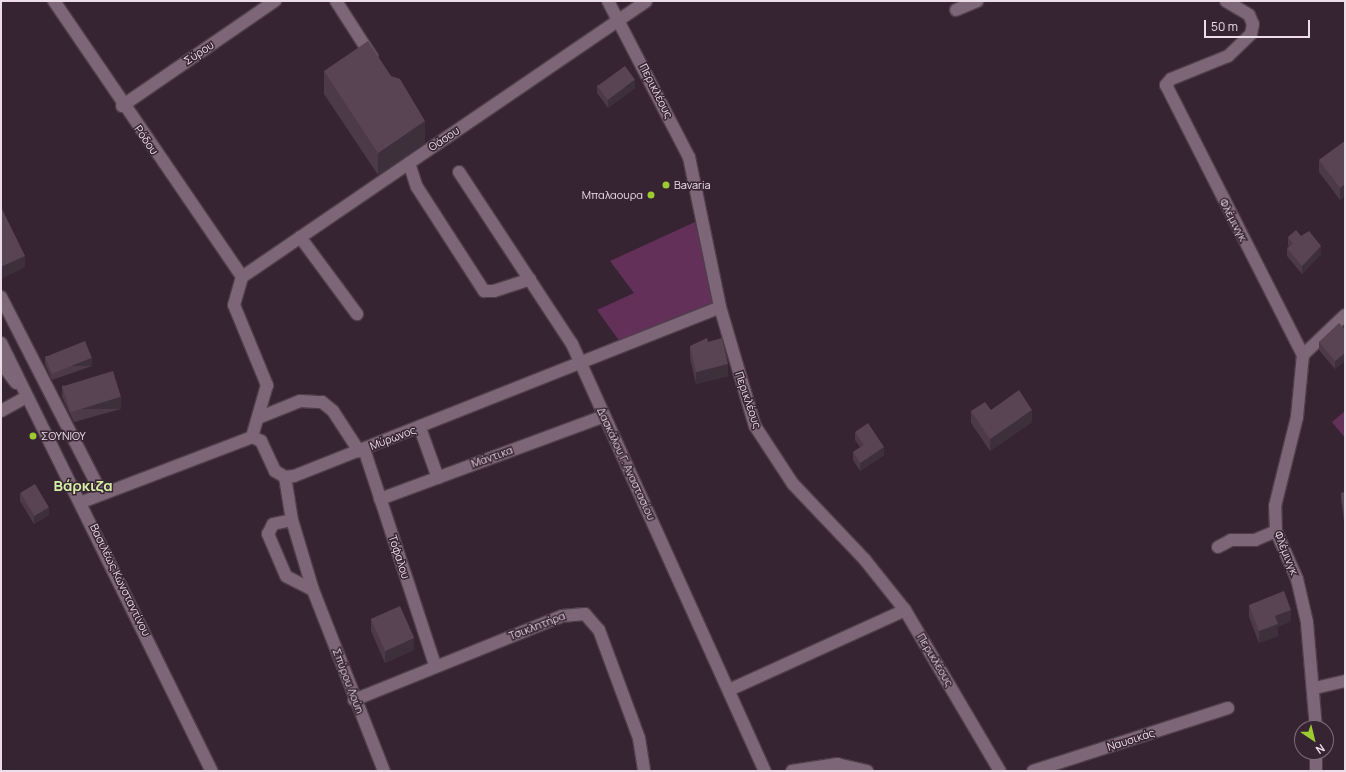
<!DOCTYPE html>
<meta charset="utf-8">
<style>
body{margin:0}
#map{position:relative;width:1346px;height:772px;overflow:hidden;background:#372433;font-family:Manrope,sans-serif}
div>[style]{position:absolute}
.green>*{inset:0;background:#623058}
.roads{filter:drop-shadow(1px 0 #4f3f4b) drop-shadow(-1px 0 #4f3f4b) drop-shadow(0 1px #4f3f4b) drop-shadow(0 -1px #4f3f4b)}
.minor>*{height:12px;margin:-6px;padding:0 6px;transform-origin:6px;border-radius:6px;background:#7d6677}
.tertiary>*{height:12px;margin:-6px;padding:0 6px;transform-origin:6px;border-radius:6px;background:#7d6677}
.secondary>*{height:12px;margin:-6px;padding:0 6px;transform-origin:6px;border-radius:6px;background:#7d6677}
.wall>*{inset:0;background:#4d3a48}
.shaded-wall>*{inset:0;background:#3e303b;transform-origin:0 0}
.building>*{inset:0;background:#594454;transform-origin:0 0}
.dots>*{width:11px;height:11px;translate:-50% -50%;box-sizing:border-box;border:2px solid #372433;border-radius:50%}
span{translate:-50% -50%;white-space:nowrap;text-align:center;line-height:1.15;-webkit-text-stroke:3px #372433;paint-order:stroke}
.street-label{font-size:11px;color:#ebdee8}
.poi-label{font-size:11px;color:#ebdee8}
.left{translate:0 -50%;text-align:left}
.right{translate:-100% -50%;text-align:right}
.district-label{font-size:15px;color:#d4f0a6;font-weight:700}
.frame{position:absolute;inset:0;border:2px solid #ebdee8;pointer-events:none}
.north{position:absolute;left:1294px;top:720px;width:40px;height:40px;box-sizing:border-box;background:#372433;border:1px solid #7f6e7b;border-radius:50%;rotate:145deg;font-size:11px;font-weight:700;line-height:16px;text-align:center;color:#ebdee8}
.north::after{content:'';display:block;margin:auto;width:14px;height:18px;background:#9dca30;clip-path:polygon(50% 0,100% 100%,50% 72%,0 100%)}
.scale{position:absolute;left:1204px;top:20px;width:106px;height:18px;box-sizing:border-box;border:2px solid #ebdee8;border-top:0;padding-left:5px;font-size:12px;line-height:14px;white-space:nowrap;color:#ebdee8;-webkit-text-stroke:3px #372433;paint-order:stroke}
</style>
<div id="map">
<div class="green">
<div style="clip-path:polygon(695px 222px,716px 312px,623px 346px,597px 310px,634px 293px,610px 261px)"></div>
<div style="clip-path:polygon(1345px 411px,1345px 438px,1332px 422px)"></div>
</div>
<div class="roads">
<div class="minor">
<div style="left:54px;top:1px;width:334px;rotate:55.7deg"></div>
<div style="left:336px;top:1px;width:67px;rotate:57.3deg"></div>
<div style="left:1226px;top:1px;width:27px;rotate:31deg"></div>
<div style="left:1249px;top:15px;width:10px;rotate:66deg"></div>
<div style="left:1253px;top:24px;width:10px;rotate:101deg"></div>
<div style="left:1251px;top:34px;width:32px;rotate:136deg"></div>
<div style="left:1228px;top:56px;width:61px;rotate:158deg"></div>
<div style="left:1171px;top:79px;width:8px;rotate:130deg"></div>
<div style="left:1166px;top:85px;width:303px;rotate:63.1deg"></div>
<div style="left:956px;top:10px;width:23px;rotate:-23deg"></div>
<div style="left:122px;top:106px;width:186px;rotate:-34.5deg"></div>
<div style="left:409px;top:163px;width:25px;rotate:72deg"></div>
<div style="left:417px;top:187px;width:124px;rotate:57.2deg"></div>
<div style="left:484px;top:291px;width:10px"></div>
<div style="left:494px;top:291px;width:38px;rotate:-18deg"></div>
<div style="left:459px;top:172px;width:206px;rotate:56.7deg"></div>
<div style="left:572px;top:344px;width:469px;rotate:65.7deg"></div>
<div style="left:300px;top:237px;width:96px;rotate:53.5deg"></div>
<div style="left:242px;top:277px;width:489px;rotate:-34.3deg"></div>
<div style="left:242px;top:277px;width:29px;rotate:106deg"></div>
<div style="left:234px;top:305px;width:87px;rotate:67.6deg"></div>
<div style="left:267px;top:385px;width:54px;rotate:106.1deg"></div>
<div style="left:1px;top:297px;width:221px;rotate:62.9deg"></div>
<div style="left:1px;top:411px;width:29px;rotate:-29deg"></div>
<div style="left:258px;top:418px;width:45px;rotate:-22deg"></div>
<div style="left:300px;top:401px;width:22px;rotate:3deg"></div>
<div style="left:322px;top:402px;width:14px;rotate:39deg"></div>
<div style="left:333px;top:411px;width:48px;rotate:57deg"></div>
<div style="left:420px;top:428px;width:53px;rotate:70.2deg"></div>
<div style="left:364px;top:449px;width:227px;rotate:71.8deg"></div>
<div style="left:285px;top:477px;width:44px;rotate:80.8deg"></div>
<div style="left:380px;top:499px;width:239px;rotate:-20.3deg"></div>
<div style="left:82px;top:502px;width:182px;rotate:-20.9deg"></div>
<div style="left:252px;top:437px;width:10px;rotate:24deg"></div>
<div style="left:261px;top:441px;width:33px;rotate:65deg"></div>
<div style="left:275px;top:471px;width:12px;rotate:31deg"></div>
<div style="left:285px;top:477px;width:9px;rotate:-6deg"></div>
<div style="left:294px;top:476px;width:458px;rotate:-21.6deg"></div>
<div style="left:1218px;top:547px;width:15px;rotate:-28deg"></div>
<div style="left:1231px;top:540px;width:24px"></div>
<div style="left:1255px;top:540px;width:23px;rotate:-23deg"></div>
<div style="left:313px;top:590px;width:30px;rotate:-153deg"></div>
<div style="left:286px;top:576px;width:46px;rotate:-113.2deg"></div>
<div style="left:268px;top:534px;width:11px;rotate:-63deg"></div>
<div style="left:273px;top:524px;width:19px;rotate:-12deg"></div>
<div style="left:292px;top:520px;width:73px;rotate:73.3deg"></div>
<div style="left:313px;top:590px;width:194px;rotate:68.6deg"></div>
<div style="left:1315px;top:688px;width:31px;rotate:-13deg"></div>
<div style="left:729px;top:690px;width:193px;rotate:-24.4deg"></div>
<div style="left:354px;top:700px;width:224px;rotate:-22deg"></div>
<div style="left:562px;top:616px;width:23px;rotate:-5deg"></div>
<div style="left:585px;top:614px;width:21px;rotate:49deg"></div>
<div style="left:599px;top:630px;width:115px;rotate:69.7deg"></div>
<div style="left:639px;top:738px;width:33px;rotate:81deg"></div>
<div style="left:792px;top:771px;width:46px;rotate:-8.8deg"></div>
<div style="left:837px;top:764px;width:31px;rotate:13deg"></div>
<div style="left:1033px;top:771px;width:205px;rotate:-17.9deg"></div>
</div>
<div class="tertiary">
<div style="left:608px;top:1px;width:176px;rotate:62.6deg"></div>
<div style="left:689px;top:157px;width:153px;rotate:78.3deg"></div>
<div style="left:720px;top:307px;width:124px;rotate:73.6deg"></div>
<div style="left:755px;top:426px;width:69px;rotate:56.8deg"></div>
<div style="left:793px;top:484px;width:105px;rotate:46.5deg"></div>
<div style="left:865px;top:560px;width:64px;rotate:51.3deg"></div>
<div style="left:905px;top:610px;width:187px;rotate:59.5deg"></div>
<div style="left:1316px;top:728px;width:106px;rotate:-94.9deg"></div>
<div style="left:1307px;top:622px;width:44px;rotate:-103.1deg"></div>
<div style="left:1297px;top:579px;width:52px;rotate:-113.6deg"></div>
<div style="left:1276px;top:531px;width:25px;rotate:-92deg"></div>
<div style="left:1275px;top:506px;width:92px;rotate:-76.1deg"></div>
<div style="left:1297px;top:417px;width:62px;rotate:-84.5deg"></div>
<div style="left:1303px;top:355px;width:58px;rotate:-43.6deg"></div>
<div style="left:1316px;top:752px;width:19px;rotate:90deg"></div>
</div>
<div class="secondary">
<div style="left:1px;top:343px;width:477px;rotate:63.8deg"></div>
<div style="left:1px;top:363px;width:25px;rotate:53deg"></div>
</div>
</div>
<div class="wall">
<div style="clip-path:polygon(324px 71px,425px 143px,378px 175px,324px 94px)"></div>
<div style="clip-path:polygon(597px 85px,635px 88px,608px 108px,597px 93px)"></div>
<div style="clip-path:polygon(1345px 141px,1345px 196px,1340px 200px,1319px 172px,1319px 160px)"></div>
<div style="clip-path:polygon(1301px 236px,1321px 254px,1302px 274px,1287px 256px,1287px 248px,1289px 247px,1288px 245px,1288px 237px)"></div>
<div style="clip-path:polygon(1345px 329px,1345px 361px,1335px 369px,1319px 350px,1319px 342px)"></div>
<div style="clip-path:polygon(708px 342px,728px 376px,696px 384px,690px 358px,690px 346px)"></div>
<div style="clip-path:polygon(45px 356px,92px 366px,52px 380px,45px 364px)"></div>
<div style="clip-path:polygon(62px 385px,121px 409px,74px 422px,62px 397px)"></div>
<div style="clip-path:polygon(991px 410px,1032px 422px,990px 451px,971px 423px,971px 411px)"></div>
<div style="clip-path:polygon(855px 432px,884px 455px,860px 471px,853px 460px,853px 452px,860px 447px,855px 440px)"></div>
<div style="clip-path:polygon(1345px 492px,1345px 522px,1344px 522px,1341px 501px,1341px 493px)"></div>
<div style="clip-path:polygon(20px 493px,49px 515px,34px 524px,20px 501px)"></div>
<div style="clip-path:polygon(1249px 605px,1291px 621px,1278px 627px,1278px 636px,1259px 643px,1249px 617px)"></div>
<div style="clip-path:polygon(371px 619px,414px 650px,385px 663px,371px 631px)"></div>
</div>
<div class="shaded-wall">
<div style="clip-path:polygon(635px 80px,635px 88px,608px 108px,608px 100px)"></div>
<div style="clip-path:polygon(425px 121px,425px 143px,378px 175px,378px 153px)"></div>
<div style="clip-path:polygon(1345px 184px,1345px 196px,1340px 200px,1340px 188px)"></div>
<div style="clip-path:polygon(1321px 246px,1321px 254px,1302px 274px,1302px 266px)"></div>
<div style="clip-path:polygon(25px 256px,25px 267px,1px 279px,1px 267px)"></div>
<div style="clip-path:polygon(1345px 353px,1345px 361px,1335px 369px,1335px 361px)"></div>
<div style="left:92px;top:358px;width:8px;height:42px;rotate:90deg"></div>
<div style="clip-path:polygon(728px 364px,728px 376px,696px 384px,696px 372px)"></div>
<div style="left:121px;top:397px;width:12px;height:49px;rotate:90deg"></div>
<div style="clip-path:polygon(1032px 410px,1032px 422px,990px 451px,990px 439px)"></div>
<div style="clip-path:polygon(884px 447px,884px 455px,860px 471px,860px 463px)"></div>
<div style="clip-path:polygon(49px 507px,49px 515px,34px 524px,34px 516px)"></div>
<div style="clip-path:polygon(1291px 610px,1291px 621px,1278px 627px,1278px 636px,1259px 643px,1259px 631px,1275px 616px)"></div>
<div style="clip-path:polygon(414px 638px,414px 650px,385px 663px,385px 651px)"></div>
</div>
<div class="building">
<div style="clip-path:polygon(368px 41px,391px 76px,400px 79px,425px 121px,378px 153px,324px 71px)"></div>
<div style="left:625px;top:66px;width:17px;height:34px;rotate:54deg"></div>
<div style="clip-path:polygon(1345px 141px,1345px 184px,1340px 188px,1319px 160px)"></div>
<div style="clip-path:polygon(1px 207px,25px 256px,1px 267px)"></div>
<div style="clip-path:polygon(1296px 230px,1301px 236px,1309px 231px,1321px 246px,1302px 266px,1287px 248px,1293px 244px,1288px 237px)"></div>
<div style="clip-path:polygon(1339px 323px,1345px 329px,1345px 353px,1335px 361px,1319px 342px)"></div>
<div style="clip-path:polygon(707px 338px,708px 342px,722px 338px,728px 364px,696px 372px,690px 346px)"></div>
<div style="left:85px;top:341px;width:18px;height:43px;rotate:68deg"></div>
<div style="left:113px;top:371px;width:27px;height:53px;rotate:73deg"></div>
<div style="clip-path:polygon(1019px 390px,1032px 410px,990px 439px,971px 411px,985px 402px,991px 410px)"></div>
<div style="clip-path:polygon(868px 423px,884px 447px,860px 463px,853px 452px,864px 445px,855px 432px)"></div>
<div style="left:35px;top:484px;width:27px;height:17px;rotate:59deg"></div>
<div style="clip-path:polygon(1345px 492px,1345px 514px,1344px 514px,1341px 493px)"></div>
<div style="clip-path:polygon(1284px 591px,1291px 610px,1275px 616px,1278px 624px,1259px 631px,1249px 605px)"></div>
<div style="left:400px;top:606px;width:35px;height:32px;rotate:66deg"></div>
</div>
<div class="dots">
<div style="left:666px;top:185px;background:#9dca30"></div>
<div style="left:651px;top:195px;background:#9dca30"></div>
<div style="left:33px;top:436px;background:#9dca30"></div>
</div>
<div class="street-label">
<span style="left:199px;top:53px;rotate:-34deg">Σύρου</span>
<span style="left:656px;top:91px;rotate:63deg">Περικλέους</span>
<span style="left:444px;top:139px;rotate:-34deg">Θάσου</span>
<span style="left:146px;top:140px;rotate:55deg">Ρόδου</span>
<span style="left:1233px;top:220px;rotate:62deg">Φλέμινγκ</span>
<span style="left:748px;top:400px;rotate:71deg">Περικλέους</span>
<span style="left:393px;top:438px;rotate:-21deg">Μύρωνος</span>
<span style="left:492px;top:457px;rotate:-20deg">Μάντικα</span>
<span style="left:626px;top:464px;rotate:65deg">Δασκάλου Γ. Αναστασίου</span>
<span style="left:1286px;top:553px;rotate:68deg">Φλέμινγκ</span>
<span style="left:399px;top:557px;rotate:72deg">Τόφαλου</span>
<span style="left:120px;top:580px;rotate:64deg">Βασιλέως Κωνσταντίνου</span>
<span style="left:537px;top:626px;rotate:-21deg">Τσικλητήρα</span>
<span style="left:935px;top:660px;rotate:59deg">Περικλέους</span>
<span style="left:348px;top:681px;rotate:69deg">Σπύρου Λούη</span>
<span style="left:1131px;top:740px;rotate:-18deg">Ναυσικάς</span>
</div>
<div class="poi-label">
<span class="left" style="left:674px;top:185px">Bavaria</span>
<span class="right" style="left:643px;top:195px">Μπαλαουρα</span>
<span class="left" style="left:41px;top:436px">ΣΟΥΝΙΟΥ</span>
</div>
<div class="district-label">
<span style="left:83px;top:486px">Βάρκιζα</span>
</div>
<div class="frame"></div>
<div class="north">N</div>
<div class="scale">50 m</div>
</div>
